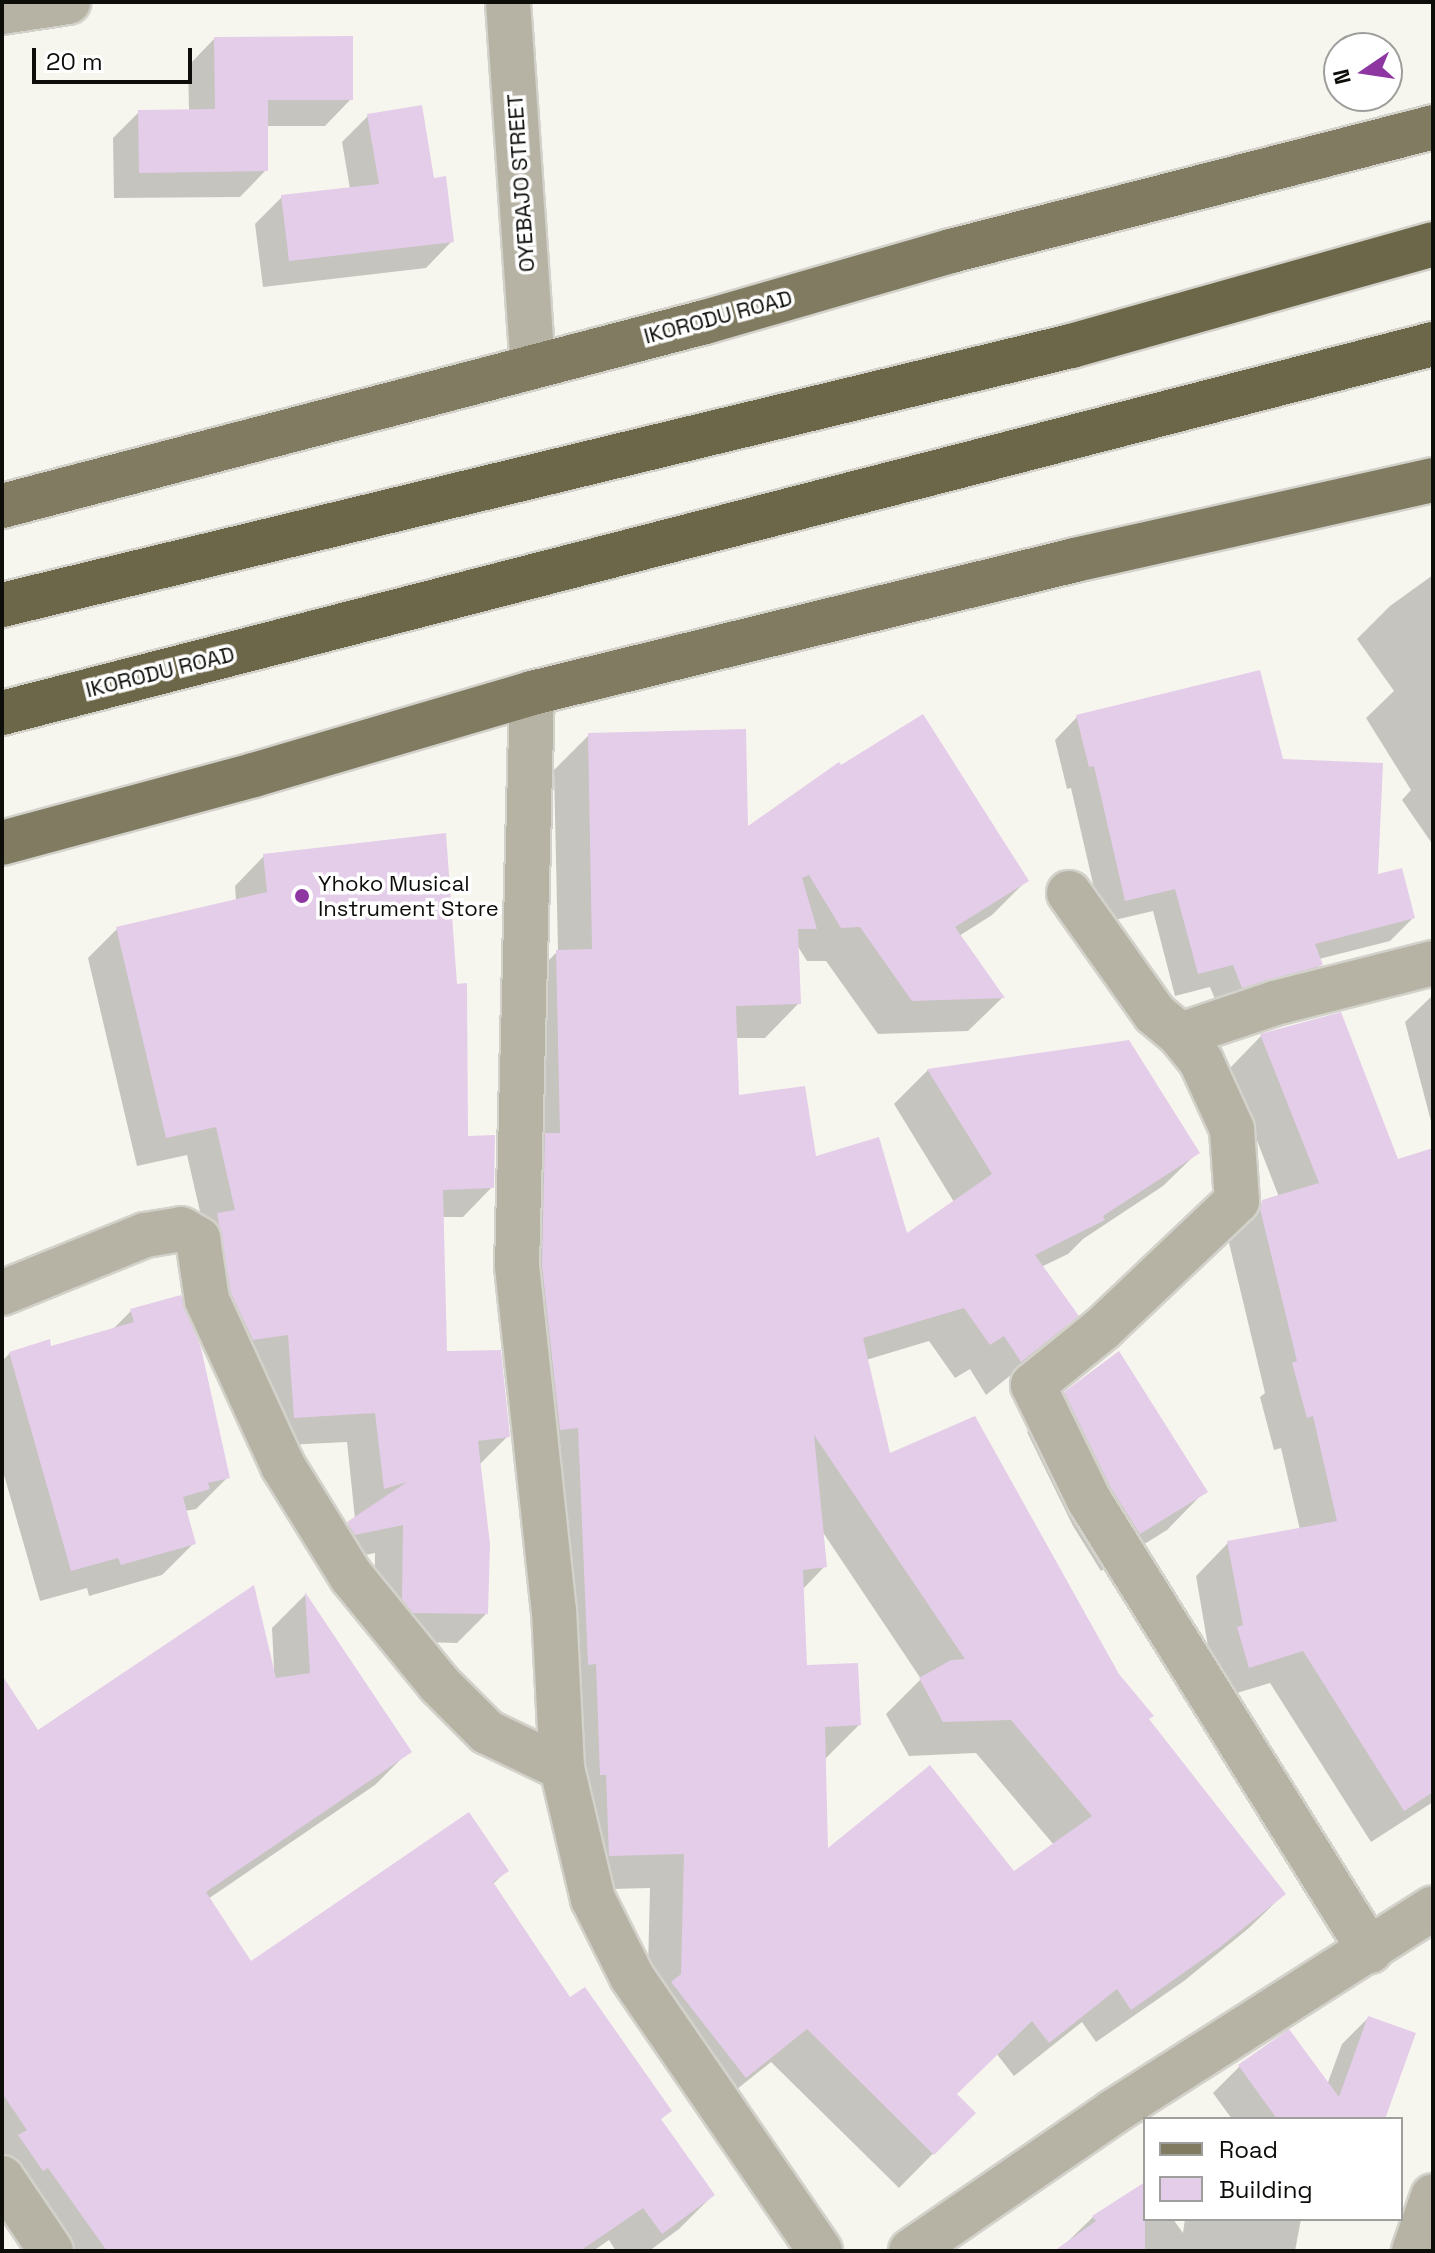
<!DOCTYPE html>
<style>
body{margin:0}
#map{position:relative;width:1435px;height:2253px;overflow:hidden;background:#f7f6ee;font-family:"Space Grotesk",sans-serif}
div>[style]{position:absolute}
.shadow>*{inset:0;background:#0003}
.building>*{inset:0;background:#e4cde9}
.roads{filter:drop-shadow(2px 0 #d2d1ca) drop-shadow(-2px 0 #d2d1ca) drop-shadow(0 2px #d2d1ca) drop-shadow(0 -2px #d2d1ca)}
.minor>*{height:44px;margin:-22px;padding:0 22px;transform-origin:22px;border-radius:22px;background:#b6b3a5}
.major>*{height:44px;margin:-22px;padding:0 22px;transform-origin:22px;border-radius:22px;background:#807b61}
.highway>*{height:44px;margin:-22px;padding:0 22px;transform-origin:22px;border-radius:22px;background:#6d6749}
.dots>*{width:22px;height:22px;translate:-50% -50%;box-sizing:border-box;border:4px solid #fff;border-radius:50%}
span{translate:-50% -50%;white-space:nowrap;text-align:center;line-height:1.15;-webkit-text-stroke:7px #fff;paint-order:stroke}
.street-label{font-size:22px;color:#0d0d0a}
.poi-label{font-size:22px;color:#0d0d0a}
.left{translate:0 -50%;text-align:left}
.frame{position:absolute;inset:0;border:4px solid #0d0d0a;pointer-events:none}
.legend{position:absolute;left:1143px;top:2117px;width:260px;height:104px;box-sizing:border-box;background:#fff;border:2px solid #9e9e9d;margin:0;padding:10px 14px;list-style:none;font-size:24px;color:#0d0d0a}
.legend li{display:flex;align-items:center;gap:16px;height:40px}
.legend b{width:40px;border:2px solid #9e9e9d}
.north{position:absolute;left:1323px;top:32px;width:80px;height:80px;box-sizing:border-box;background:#fff;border:2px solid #9e9e9d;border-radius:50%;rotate:257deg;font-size:22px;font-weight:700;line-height:32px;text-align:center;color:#0d0d0a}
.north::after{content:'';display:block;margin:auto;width:28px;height:36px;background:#8e37a3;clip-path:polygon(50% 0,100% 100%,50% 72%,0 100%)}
.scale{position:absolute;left:32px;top:48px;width:160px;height:36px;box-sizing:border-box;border:4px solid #0d0d0a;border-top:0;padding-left:10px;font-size:24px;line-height:28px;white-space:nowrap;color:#0d0d0a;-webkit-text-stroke:6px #fff;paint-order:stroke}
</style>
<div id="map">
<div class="shadow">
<div style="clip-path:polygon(214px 39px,351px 99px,325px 126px,266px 126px,266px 170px,240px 197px,114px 198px,113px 138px,139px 112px,189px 111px,188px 66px)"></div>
<div style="clip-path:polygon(368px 116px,433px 180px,452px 241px,426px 268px,263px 287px,255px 224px,282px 197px,350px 189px,342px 142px)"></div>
<div style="clip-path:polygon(1433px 575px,1433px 845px,1402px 800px,1411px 790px,1366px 718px,1394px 691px,1357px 639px,1390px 606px)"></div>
<div style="clip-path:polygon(1077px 717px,1281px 761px,1413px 918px,1390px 941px,1319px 959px,1321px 964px,1298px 987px,1219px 1009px,1210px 987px,1175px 996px,1153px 911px,1102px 923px,1071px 788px,1067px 789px,1055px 740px)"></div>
<div style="clip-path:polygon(evenodd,589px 735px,746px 830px,1026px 881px,992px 915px,959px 936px,1002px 998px,968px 1031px,878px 1034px,826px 961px,807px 961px,797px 945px,799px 1003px,765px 1038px,735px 1038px,737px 1097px,906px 1236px,954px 1202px,894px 1104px,928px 1070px,1198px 1152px,1163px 1186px,1083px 1239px,1068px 1254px,1041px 1267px,1076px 1316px,1042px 1350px,986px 1395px,970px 1369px,955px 1378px,929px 1341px,866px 1360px,888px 1456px,1118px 1675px,1147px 1720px,1284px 1894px,1249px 1928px,1184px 1981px,1096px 2042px,1082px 2022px,1014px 2076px,996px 2053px,955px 2094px,973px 2113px,899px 2188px,771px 2062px,711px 2110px,647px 2008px,650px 1888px,575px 1890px,566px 1808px,522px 987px,558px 951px,554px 770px,589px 735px,822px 1531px,921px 1679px,886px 1714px,909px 1756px,976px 1753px,1054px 1845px,1014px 1874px,826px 1852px,824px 1760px,859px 1725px,805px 1667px,802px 1590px,825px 1566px,822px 1531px)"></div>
<div style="clip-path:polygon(264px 856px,466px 1138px,492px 1187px,463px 1217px,442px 1217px,445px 1353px,508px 1436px,479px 1465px,486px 1614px,457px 1643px,384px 1641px,374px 1629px,375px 1553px,326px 1563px,319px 1553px,355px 1519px,347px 1442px,265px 1446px,224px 1369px,204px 1229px,187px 1155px,137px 1166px,88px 958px,117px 929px,236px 901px,235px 886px)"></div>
<div style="clip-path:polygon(1433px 995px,1433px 1129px,1405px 1022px)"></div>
<div style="clip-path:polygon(1261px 1036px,1397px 1161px,1433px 1150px,1433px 1802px,1371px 1842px,1270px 1683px,1217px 1699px,1196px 1576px,1228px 1543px,1300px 1530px,1281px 1448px,1274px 1450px,1260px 1397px,1265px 1393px,1229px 1243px,1230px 1235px,1263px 1202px,1279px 1197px,1229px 1069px)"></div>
<div style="clip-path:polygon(131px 1311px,228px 1477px,196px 1509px,185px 1511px,194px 1543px,162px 1575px,89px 1596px,87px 1588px,40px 1601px,2px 1468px,2px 1361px,10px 1353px,50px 1348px,112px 1330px)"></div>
<div style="clip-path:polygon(1065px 1393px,1205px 1491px,1167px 1530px,1101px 1571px,1073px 1526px,1027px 1432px)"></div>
<div style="clip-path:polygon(305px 1595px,409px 1751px,375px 1785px,208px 1899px,250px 1964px,506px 1871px,493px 1884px,570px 2000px,713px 2195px,679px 2229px,649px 2251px,616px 2251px,609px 2240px,593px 2251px,49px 2251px,2px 2195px,2px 1679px,37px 1733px,274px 1669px,272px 1628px)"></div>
<div style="clip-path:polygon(1368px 2018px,1383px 2119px,1232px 2119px,1213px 2093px,1239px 2067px,1289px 2032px,1327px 2085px,1342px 2044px)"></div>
<div style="clip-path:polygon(1145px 2184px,1145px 2219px,1173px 2219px,1183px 2233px,1185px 2219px,1301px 2219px,1295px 2251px,1058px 2251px,1093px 2217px)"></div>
</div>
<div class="building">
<div style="clip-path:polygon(353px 36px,353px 100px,268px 100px,268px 171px,139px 173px,138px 110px,215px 109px,214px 37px)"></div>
<div style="clip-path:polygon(422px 105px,434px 178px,446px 176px,454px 242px,289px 261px,281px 195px,379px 184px,367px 114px)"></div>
<div style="clip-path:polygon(1260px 670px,1283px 759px,1383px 763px,1378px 874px,1402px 868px,1415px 918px,1315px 944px,1323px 965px,1242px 988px,1233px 965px,1198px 974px,1175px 889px,1125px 901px,1094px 766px,1089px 767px,1076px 715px)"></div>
<div style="clip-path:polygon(evenodd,923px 714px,1029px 881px,955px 927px,1005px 998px,912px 1001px,860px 927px,841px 928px,809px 875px,802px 878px,817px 929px,798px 929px,801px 1004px,736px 1006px,739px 1095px,805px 1086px,816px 1156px,879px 1137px,907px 1233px,992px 1174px,927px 1069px,1129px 1040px,1200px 1153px,1103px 1216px,1105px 1220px,1035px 1255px,1079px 1316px,1021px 1362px,1004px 1336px,990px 1345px,964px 1308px,863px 1338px,890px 1453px,975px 1416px,1119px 1674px,1154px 1716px,1149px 1719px,1286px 1894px,1220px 1947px,1131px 2010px,1117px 1989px,1049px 2043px,1032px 2021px,957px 2094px,976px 2113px,934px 2155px,807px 2029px,746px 2078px,671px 1982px,681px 1974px,684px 1854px,609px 1856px,606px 1775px,600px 1775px,596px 1664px,588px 1665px,578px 1428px,560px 1430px,542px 1265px,545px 1133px,560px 1133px,556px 950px,592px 949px,588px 733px,746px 729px,748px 826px,839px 762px,841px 765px,923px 714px,814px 1435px,965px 1659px,951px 1660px,919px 1678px,943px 1722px,1011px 1720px,1092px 1816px,1014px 1871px,930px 1765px,828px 1848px,825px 1727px,861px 1725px,858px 1663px,807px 1665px,803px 1570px,827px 1567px,814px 1435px)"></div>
<div style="clip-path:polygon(446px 833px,457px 984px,467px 983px,468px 1136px,495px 1135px,494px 1188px,443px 1190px,447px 1351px,501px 1350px,510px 1437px,478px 1441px,490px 1544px,488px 1614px,413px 1613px,402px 1599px,403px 1525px,355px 1535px,347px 1522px,407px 1482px,384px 1489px,375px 1413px,294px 1418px,288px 1335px,253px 1340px,231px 1293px,217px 1213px,235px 1210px,216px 1127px,166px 1138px,116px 927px,267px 892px,263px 854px)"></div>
<div style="clip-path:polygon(1341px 1012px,1398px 1159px,1433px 1148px,1433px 1792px,1404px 1811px,1303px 1651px,1249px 1668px,1237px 1627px,1243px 1625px,1227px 1541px,1337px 1521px,1313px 1416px,1307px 1418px,1292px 1363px,1297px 1361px,1260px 1209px,1262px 1200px,1319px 1183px,1260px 1034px)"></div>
<div style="clip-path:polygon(181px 1295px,201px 1348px,230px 1478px,208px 1483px,210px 1489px,183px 1497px,196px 1544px,121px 1565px,118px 1558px,71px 1571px,9px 1352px,50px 1339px,51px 1346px,134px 1322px,130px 1309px)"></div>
<div style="clip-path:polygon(1119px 1351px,1208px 1492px,1140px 1534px,1111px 1488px,1064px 1392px)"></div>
<div style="clip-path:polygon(254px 1585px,276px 1678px,310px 1673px,305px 1592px,412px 1752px,206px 1892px,251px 1961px,469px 1812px,509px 1871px,493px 1882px,570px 1997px,585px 1987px,672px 2111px,661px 2119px,715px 2195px,662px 2234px,643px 2208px,580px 2251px,107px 2251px,48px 2168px,43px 2171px,18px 2135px,27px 2130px,2px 2093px,2px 1675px,38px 1730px)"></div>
<div style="clip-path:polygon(1368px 2016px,1416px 2033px,1385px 2119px,1277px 2119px,1238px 2065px,1289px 2029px,1339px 2097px)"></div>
<div style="clip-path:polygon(1145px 2182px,1145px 2251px,1054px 2251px,1096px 2221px,1092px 2216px)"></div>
</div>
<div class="roads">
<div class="minor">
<div style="left:508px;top:2px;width:364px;rotate:86.1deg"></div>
<div style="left:2px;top:12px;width:67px;rotate:-8.6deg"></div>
<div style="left:532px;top:693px;width:573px;rotate:91.5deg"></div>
<div style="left:517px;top:1266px;width:346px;rotate:83.9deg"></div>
<div style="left:554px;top:1610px;width:158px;rotate:87.1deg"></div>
<div style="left:562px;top:1768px;width:135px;rotate:76.7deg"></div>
<div style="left:593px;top:1899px;width:87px;rotate:63.4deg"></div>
<div style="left:632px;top:1977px;width:332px;rotate:55.5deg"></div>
<div style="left:1069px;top:893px;width:148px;rotate:54.6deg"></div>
<div style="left:1155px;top:1014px;width:33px;rotate:40deg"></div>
<div style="left:2px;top:1293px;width:154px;rotate:-22.1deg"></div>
<div style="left:145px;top:1235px;width:36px;rotate:-9deg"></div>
<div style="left:181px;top:1229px;width:20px;rotate:30deg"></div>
<div style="left:198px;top:1239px;width:62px;rotate:81.6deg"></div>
<div style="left:207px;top:1300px;width:183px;rotate:65.4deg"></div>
<div style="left:283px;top:1466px;width:129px;rotate:58.3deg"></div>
<div style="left:351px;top:1576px;width:139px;rotate:50.8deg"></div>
<div style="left:439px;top:1684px;width:68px;rotate:45deg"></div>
<div style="left:487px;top:1732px;width:83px;rotate:25.6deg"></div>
<div style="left:1370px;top:1951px;width:531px;rotate:-121.93deg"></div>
<div style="left:1089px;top:1500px;width:128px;rotate:-116deg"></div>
<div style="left:1033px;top:1385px;width:89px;rotate:-39.1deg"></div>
<div style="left:1102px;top:1329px;width:186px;rotate:-43.5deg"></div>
<div style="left:1237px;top:1201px;width:72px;rotate:-94deg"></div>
<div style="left:1232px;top:1129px;width:75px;rotate:-114.5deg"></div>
<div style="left:1201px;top:1061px;width:33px;rotate:-129deg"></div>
<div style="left:1180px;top:1035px;width:100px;rotate:-18.6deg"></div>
<div style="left:1275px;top:1003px;width:163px;rotate:-14.2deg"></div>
<div style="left:2px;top:2178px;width:88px;rotate:56.1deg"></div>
<div style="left:911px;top:2251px;width:245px;rotate:-34.5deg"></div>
<div style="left:1113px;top:2112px;width:379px;rotate:-32.5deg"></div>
<div style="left:1414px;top:2251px;width:58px;rotate:-70.9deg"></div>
</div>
<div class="major">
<div style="left:2px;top:506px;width:727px;rotate:-14.67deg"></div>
<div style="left:705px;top:322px;width:256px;rotate:-16.1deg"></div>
<div style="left:951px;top:251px;width:498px;rotate:-14.4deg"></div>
<div style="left:2px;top:843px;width:261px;rotate:-15.1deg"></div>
<div style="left:254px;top:775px;width:290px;rotate:-16.4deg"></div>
<div style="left:532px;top:693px;width:559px;rotate:-13.76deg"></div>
<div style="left:1075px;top:560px;width:367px;rotate:-12.6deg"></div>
</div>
<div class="highway">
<div style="left:2px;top:605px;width:1100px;rotate:-13.62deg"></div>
<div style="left:1071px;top:346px;width:376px;rotate:-15.7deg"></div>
<div style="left:2px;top:713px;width:1478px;rotate:-14.46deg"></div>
</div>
</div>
<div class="dots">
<div style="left:302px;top:896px;background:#8e37a3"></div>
</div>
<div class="street-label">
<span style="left:521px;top:183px;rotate:-94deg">OYEBAJO STREET</span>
<span style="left:718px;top:317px;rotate:-15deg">IKORODU ROAD</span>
<span style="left:160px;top:672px;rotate:-14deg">IKORODU ROAD</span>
</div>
<div class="poi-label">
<span class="left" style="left:318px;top:896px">Yhoko Musical<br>Instrument Store</span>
</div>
<div class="frame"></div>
<ul class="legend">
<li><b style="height:10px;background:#807b61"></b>Road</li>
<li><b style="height:22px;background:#e4cde9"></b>Building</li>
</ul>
<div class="north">N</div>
<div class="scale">20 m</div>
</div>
